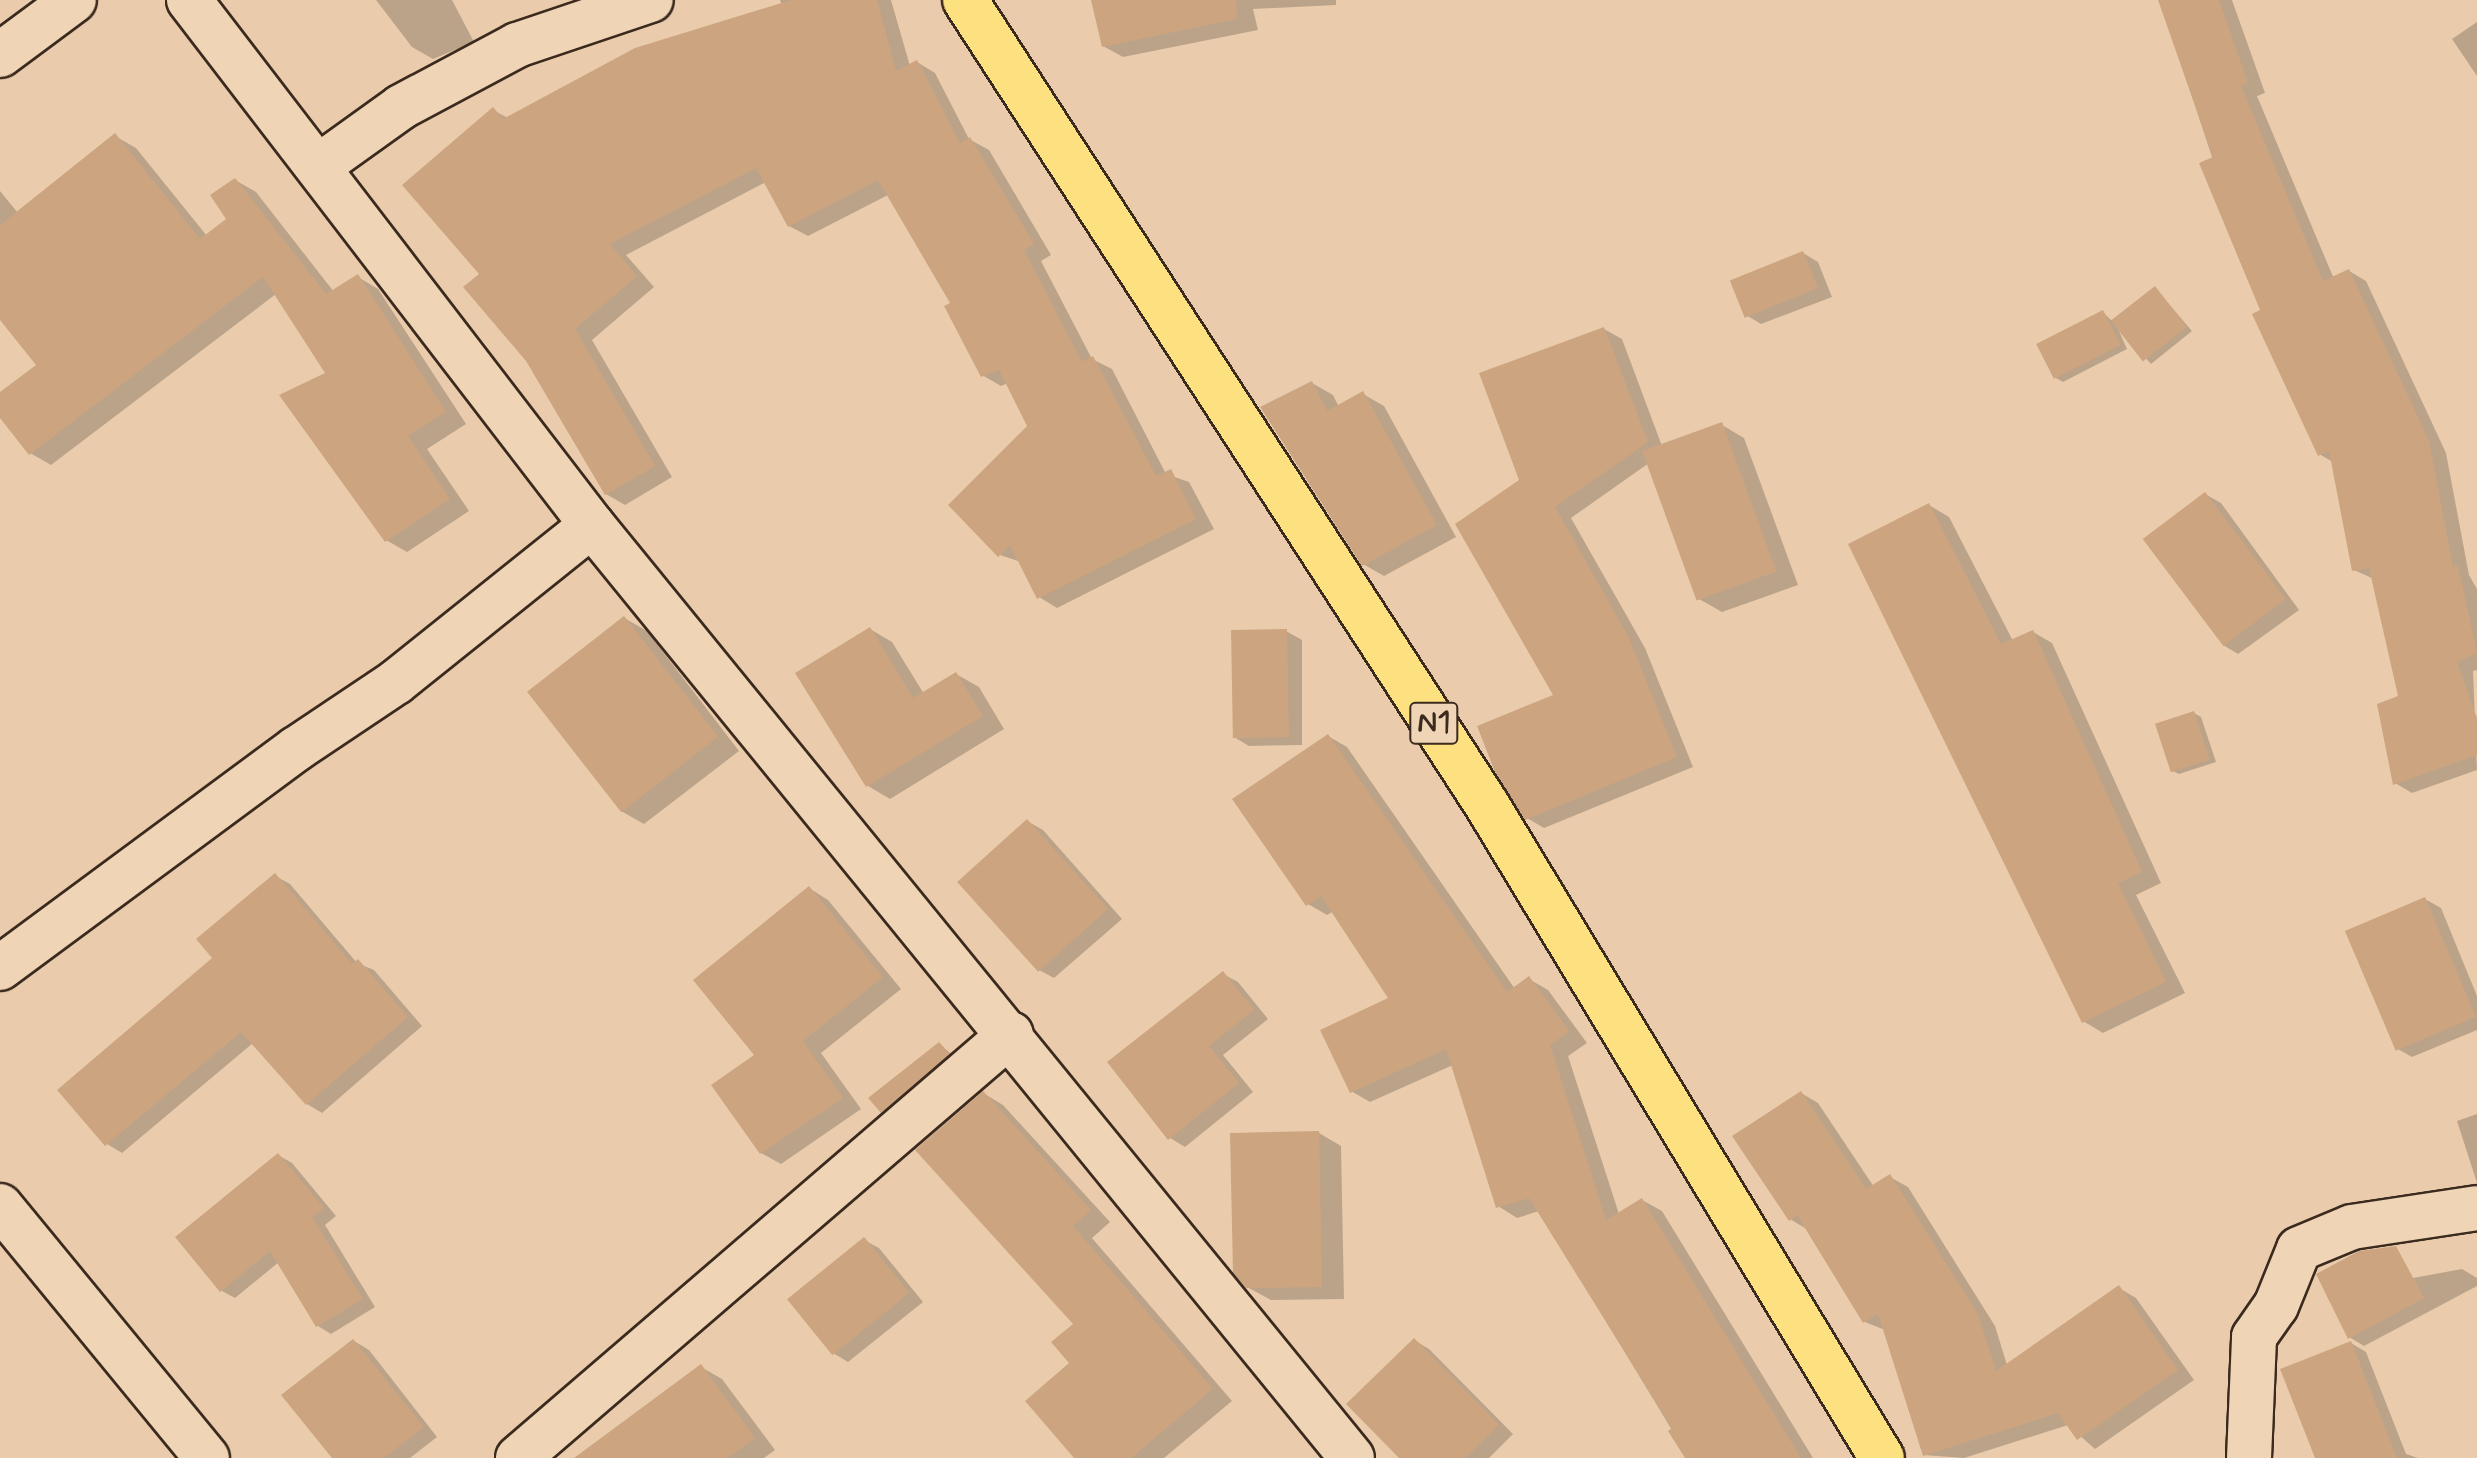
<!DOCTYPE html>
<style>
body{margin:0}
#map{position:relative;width:2477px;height:1458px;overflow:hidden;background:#eaccac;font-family:Mynerve,sans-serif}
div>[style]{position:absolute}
.shadow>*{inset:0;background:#0003}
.building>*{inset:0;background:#cca580;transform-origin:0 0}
.roads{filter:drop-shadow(2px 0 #3b2a1e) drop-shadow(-2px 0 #3b2a1e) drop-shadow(0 2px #3b2a1e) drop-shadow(0 -2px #3b2a1e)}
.minor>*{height:44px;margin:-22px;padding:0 22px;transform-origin:22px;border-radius:22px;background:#efd4b6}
.primary>*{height:44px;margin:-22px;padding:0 22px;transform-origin:22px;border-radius:22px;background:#fde080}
span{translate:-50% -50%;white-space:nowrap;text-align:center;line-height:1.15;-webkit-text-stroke:7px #efd4b6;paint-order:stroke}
.shield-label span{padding:2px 6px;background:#efd4b6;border:2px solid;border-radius:6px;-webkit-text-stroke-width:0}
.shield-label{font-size:30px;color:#3b2a1e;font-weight:700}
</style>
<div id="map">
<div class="shadow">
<div style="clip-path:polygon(376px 0,452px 0,474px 42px,433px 59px,412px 47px)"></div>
<div style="clip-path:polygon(780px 0,891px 0,910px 66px,917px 62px,935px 73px,969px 139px,989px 150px,1051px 255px,1041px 261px,1092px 359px,1112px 369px,1166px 474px,1189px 482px,1214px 529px,1057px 608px,1039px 597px,1021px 562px,1000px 555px,1030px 426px,1008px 383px,1001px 386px,982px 375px,953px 304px,888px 195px,808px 236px,789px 226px,766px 182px,626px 255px,654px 287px,592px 340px,672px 477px,625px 505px,606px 494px,481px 275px,493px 110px,508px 118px,782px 5px)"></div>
<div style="clip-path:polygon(1093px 0,1336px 0,1336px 5px,1253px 9px,1258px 30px,1123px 57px,1103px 46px)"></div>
<div style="clip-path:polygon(2160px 0,2232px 0,2265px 93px,2257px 96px,2334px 279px,2349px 271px,2366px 281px,2446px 453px,2469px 575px,2477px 589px,2477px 670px,2473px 671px,2477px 770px,2412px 793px,2395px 783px,2400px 698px,2374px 579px,2354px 570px,2333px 462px,2319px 454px,2263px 311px)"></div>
<div style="clip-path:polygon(2477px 22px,2477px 76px,2452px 39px)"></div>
<div style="clip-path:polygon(115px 136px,136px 148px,207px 236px,228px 220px,235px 180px,256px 192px,334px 292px,358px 277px,378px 289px,466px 424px,427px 449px,469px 511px,407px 552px,386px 540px,328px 374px,276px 294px,51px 465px,30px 453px,0 414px,0 395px,39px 365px,0 316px,0 191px,18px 213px)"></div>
<div style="clip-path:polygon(1803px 253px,1818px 262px,1832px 297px,1761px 324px,1746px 315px)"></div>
<div style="clip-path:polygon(2155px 288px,2192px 331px,2151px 364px,2116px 324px,2127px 349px,2063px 382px,2056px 378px,2103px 312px,2112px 321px)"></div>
<div style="clip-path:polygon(1604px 329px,1622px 339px,1662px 446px,1722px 425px,1744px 438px,1798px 585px,1722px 612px,1699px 599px,1649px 463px,1571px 518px,1645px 648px,1693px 767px,1544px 828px,1527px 818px,1556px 696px,1522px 481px)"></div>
<div style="clip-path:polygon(1312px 383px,1333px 395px,1339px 407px,1363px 394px,1384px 406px,1456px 537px,1384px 576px,1363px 564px)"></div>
<div style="clip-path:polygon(2205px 494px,2221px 503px,2299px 610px,2238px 654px,2223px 645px)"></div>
<div style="clip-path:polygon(1929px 505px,1949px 517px,2013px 641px,2033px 632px,2052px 643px,2161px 883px,2136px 895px,2185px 993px,2103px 1033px,2083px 1021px)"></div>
<div style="clip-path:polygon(624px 618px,647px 631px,739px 751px,644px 824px,621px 811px)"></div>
<div style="clip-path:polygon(870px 629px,892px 642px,924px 694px,956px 674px,979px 687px,1004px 729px,890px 799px,868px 786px)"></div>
<div style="clip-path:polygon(1286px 631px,1302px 640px,1302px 745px,1249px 746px,1234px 737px)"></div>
<div style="clip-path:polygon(2194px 713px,2201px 717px,2216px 762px,2179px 774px,2171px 770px)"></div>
<div style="clip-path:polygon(1328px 736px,1347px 747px,1515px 989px,1529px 979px,1548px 990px,1587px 1043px,1568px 1056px,1619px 1214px,1642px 1200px,1662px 1211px,1813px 1458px,1689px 1458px,1539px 1211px,1517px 1218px,1498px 1206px,1453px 1065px,1370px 1102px,1351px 1091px,1391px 998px,1334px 911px,1327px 915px,1308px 904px)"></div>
<div style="clip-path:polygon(1027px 821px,1043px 830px,1122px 919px,1054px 978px,1039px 970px)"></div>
<div style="clip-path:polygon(275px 876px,290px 884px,357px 963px,374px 970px,422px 1026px,322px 1113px,307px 1104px,253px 1043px,122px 1153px,107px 1144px,215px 958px)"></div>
<div style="clip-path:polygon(809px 888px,828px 900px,901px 989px,821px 1053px,861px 1109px,781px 1164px,761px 1153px,757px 1055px)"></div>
<div style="clip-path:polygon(2425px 899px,2441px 908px,2477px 996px,2477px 1030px,2412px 1057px,2396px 1048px)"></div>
<div style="clip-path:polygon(1223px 974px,1238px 982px,1268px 1019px,1223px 1055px,1253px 1092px,1185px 1147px,1170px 1138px)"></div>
<div style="clip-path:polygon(939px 1044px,963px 1063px,898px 1120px,883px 1111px)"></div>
<div style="clip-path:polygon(983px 1093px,1003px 1105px,1110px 1222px,1092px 1238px,1232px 1401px,1164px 1458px,1076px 1458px,1076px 1324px)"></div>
<div style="clip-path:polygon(1801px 1093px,1818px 1103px,1874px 1187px,1890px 1177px,1908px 1187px,1995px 1326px,2007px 1365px,2119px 1288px,2136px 1298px,2194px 1380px,2095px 1449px,2068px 1425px,1964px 1458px,1924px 1455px,1885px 1330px,1865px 1322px,1808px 1230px,1790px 1219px)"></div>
<div style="clip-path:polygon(2477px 1114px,2477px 1183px,2457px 1121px)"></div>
<div style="clip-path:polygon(1319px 1133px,1341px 1146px,1344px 1299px,1271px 1300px,1247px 1287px)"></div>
<div style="clip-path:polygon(278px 1155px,292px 1163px,336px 1216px,325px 1225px,375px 1307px,331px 1334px,318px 1326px,279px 1262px,235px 1298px,222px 1291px,178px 1237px)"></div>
<div style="clip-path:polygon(864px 1240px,879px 1248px,923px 1302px,848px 1362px,833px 1353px)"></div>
<div style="clip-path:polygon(2462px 1269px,2477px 1278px,2477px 1286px,2364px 1346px,2349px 1337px,2326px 1294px)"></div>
<div style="clip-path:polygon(1414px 1340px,1429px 1349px,1513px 1434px,1489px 1458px,1402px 1458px)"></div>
<div style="clip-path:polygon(354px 1341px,369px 1350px,437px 1437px,410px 1458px,334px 1458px)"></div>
<div style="clip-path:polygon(2351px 1343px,2366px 1352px,2406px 1454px,2418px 1458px,2323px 1458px)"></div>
<div style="clip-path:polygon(701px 1367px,722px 1379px,775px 1450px,764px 1458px,603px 1458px)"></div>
</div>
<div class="building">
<div style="clip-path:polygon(791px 0,877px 0,896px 71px,917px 60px,960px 143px,970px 137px,1034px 244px,1024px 250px,1082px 362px,1093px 356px,1156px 476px,1171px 469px,1196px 519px,1037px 599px,1010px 545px,998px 557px,948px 505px,1027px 426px,999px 370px,981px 377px,944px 306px,950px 303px,878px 180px,788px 227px,756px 168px,610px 244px,637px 276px,575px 329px,655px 466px,605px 495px,526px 361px,463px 287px,479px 274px,402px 185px,493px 107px,503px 119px,635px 48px)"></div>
<div style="clip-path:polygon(1091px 0,1236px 0,1237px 19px,1102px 47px)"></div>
<div style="clip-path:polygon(2158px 0,2219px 0,2248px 83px,2241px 86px,2323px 281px,2349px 269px,2429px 441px,2453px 567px,2458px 566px,2477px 653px,2457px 662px,2477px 718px,2477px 755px,2393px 785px,2377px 704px,2398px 696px,2369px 568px,2352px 571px,2329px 451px,2318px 456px,2252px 314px,2260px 310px,2199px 163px,2213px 157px)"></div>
<div style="clip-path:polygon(115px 133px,200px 239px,226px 219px,210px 195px,235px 178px,326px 294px,358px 274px,446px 412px,408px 436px,450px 499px,385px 542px,279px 395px,325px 373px,263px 277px,29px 455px,0 418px,0 392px,36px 365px,0 320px,0 225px)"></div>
<div style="left:1803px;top:251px;width:40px;height:79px;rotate:68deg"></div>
<div style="left:2155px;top:286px;width:52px;height:56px;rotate:52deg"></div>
<div style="left:2103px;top:310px;width:39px;height:75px;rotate:63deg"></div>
<div style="clip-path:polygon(1604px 327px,1648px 442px,1555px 507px,1628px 636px,1677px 757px,1525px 820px,1495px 772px,1477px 726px,1553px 695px,1455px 524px,1519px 480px,1479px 373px)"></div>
<div style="clip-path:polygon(1312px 381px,1327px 411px,1363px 391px,1437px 525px,1362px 566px,1260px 407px)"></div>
<div style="left:1722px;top:422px;width:159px;height:85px;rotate:70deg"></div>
<div style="left:2205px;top:492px;width:134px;height:78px;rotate:53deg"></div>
<div style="clip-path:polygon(1929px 503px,2001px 644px,2033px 630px,2142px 872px,2118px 883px,2166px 982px,2082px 1023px,1848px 544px)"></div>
<div style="left:624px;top:616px;width:153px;height:123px;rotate:52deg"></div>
<div style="clip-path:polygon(870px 627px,913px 698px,956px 672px,983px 716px,866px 787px,795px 673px)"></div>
<div style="left:1287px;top:629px;width:108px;height:56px;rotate:89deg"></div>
<div style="left:2194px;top:711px;width:51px;height:41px;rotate:72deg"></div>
<div style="clip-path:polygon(1328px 734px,1507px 992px,1529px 976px,1569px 1031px,1550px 1045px,1606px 1220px,1642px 1198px,1801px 1458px,1685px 1458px,1668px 1431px,1672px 1428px,1529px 1198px,1496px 1208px,1446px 1049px,1350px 1093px,1320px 1030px,1388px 998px,1321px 896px,1306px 906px,1232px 799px)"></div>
<div style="left:1027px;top:819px;width:121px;height:94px;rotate:48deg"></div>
<div style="clip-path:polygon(275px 873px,352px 964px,358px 959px,408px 1017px,306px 1105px,241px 1032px,105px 1146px,57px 1090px,212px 958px,196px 939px)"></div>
<div style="clip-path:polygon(809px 886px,883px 977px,803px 1041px,843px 1098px,760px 1154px,711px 1085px,754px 1055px,693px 980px)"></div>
<div style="left:2425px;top:897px;width:130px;height:87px;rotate:67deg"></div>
<div style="clip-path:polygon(1223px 971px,1254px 1010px,1209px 1046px,1239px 1083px,1168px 1140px,1107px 1062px)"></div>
<div style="clip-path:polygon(939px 1042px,950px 1054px,881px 1113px,868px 1098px)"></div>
<div style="clip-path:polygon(983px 1091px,1091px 1210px,1073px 1226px,1213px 1389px,1131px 1458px,1074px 1458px,1025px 1401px,1069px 1363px,1051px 1342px,1073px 1324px,915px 1150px)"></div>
<div style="clip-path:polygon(1801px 1091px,1866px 1189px,1890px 1174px,1978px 1314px,1996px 1371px,2119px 1285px,2178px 1370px,2077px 1440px,2058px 1413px,1923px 1456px,1878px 1314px,1863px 1323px,1797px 1215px,1789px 1221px,1732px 1136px)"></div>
<div style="clip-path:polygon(1319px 1131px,1322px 1287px,1246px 1288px,1233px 1273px,1230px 1133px)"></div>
<div style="clip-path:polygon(278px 1153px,324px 1208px,312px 1217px,363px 1299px,316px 1327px,270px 1251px,220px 1292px,175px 1237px)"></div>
<div style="left:864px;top:1237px;width:72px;height:99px;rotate:51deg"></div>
<div style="clip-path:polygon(2396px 1246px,2424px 1298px,2348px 1339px,2316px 1274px,2359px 1251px)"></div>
<div style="clip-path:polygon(1414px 1338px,1499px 1425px,1465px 1458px,1399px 1458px,1346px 1404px)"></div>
<div style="clip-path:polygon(353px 1339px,424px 1427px,384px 1458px,332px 1458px,281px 1395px)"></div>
<div style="clip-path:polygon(2351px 1341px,2397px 1458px,2315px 1458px,2280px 1369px)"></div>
<div style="clip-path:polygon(701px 1364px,755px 1438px,728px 1458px,574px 1458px)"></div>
</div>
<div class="roads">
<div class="minor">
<div style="left:189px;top:0;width:662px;rotate:52.49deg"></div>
<div style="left:592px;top:525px;width:1203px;rotate:50.83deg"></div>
<div style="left:0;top:55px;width:92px;rotate:-36.6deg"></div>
<div style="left:319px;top:166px;width:101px;rotate:-35.7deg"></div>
<div style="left:401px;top:107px;width:132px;rotate:-28.1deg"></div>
<div style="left:517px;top:45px;width:141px;rotate:-18.6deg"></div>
<div style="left:0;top:968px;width:368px;rotate:-36.5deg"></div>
<div style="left:296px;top:749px;width:120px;rotate:-33.8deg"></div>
<div style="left:396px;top:682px;width:251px;rotate:-38.7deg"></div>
<div style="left:0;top:1206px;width:326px;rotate:50.6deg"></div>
<div style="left:518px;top:1458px;width:650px;rotate:-40.7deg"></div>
<div style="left:2249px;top:1458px;width:121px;rotate:-87.6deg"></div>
<div style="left:2254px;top:1337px;width:38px;rotate:-55deg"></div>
<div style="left:2276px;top:1306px;width:61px;rotate:-68deg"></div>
<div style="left:2299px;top:1249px;width:57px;rotate:-22.5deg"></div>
<div style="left:2352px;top:1227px;width:126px;rotate:-8.6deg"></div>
</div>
<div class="primary">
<div style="left:965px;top:0;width:959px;rotate:57.04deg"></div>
<div style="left:1487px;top:805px;width:763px;rotate:58.83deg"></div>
</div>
</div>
<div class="shield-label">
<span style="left:1434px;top:723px">N1</span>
</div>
</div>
